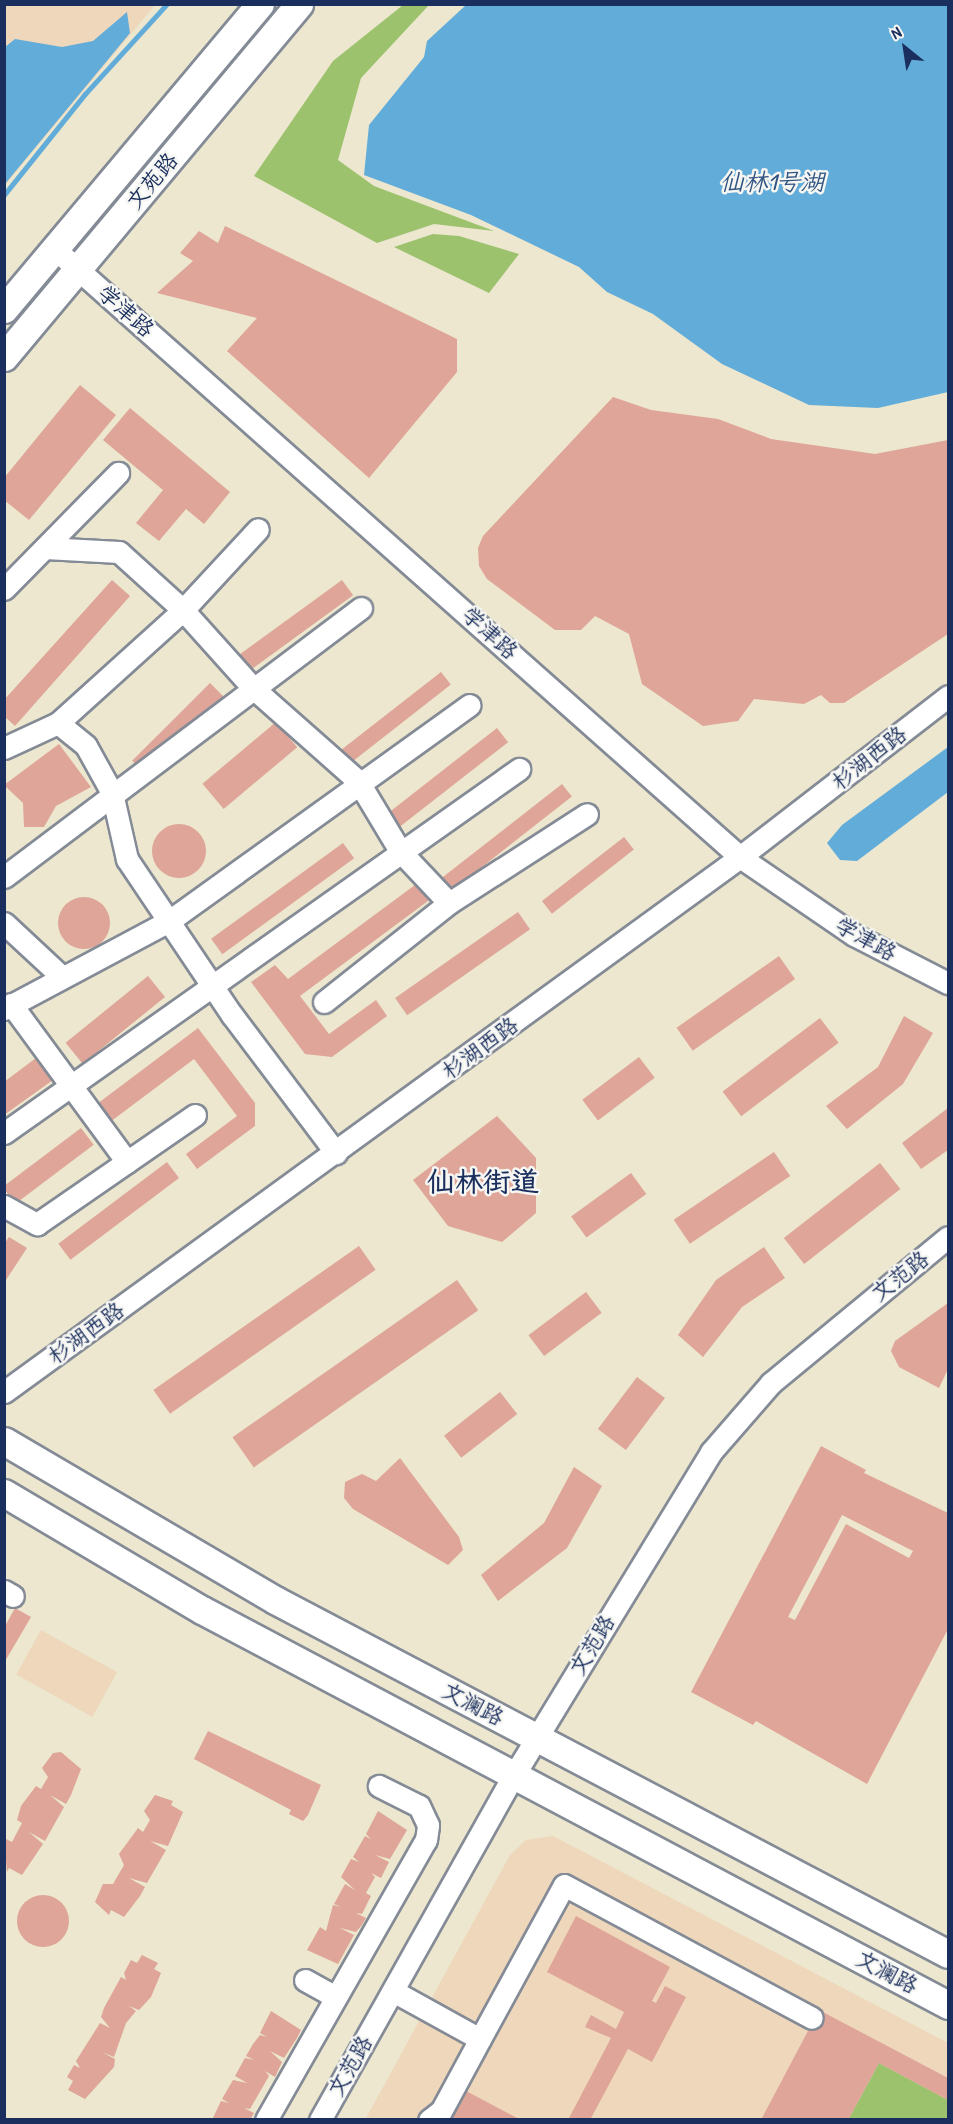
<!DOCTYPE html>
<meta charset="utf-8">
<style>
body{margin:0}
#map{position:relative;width:953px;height:2124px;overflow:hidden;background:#ece7ce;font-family:"Patrick Hand","LXGW WenKai TC",sans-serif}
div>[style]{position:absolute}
.built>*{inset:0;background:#eed7bb;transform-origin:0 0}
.green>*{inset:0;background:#9cc26d}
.water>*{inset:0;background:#62acda}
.stream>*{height:4.5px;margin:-2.25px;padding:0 2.25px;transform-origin:2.25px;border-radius:2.25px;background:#62acda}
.building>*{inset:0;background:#dea598;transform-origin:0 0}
.round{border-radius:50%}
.roads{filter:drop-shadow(2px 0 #848b96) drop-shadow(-2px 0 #848b96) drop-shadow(0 2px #848b96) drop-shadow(0 -2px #848b96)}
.minor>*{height:21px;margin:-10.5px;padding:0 10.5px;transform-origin:10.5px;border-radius:10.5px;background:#fff}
.major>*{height:27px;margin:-13.5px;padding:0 13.5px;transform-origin:13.5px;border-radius:13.5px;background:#fff}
span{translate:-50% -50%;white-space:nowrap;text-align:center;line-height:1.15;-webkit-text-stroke:5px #f6f6f2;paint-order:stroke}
.street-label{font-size:22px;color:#1b2f5e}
.water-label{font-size:24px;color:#305483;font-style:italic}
.district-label{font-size:28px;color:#1b2f5e;font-weight:700}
.frame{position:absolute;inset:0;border:6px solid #1b2f5e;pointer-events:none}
.north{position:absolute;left:875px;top:18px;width:60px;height:60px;-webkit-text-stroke:4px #f6f6f2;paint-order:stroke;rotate:330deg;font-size:16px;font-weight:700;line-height:24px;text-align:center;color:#1b2f5e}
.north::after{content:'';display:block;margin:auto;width:21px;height:27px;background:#1b2f5e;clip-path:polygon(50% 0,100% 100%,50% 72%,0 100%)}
</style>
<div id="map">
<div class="built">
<div style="clip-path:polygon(5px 5px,155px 5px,5px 185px)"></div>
<div style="left:41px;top:1630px;width:87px;height:51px;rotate:29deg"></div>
<div style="clip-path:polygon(553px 1836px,948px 2043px,948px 2119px,365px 2120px,510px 1855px,526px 1840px)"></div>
</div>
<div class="green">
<div style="clip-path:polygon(403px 5px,429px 5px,361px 78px,338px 160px,374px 186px,494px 231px,434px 224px,377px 243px,254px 176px,333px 61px)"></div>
<div style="clip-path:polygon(433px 234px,459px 236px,519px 254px,489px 293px,394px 247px)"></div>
<div style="clip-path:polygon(879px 2063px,948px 2100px,948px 2119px,848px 2120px)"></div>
</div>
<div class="water">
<div style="clip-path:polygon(466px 5px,948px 5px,948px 392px,878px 408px,809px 405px,722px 364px,653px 314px,607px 292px,579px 267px,471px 215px,364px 175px,369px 125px,424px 57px,427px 41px)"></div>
<div style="clip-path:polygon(127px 12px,130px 33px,5px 184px,5px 47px,15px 39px,62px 47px,93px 41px)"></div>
<div style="clip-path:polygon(948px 747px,948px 792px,857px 861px,840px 860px,827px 843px,842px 825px)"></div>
</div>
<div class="stream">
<div style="left:4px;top:195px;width:129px;rotate:-51.3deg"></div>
<div style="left:85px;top:94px;width:122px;rotate:-47.7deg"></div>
</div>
<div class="building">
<div style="clip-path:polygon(225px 226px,457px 339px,457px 372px,369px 478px,227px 351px,257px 318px,157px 293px,193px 261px,180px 253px,199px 231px,218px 243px)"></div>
<div style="clip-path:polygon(80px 385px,116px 415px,29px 520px,4px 500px,4px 478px)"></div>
<div style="clip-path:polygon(613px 397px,651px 410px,718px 419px,771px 439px,875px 454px,948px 440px,948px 634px,844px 703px,830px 703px,821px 695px,804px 704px,754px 699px,738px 721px,703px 726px,642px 684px,629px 634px,595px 616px,581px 630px,555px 630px,487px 579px,479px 566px,478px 548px,483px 536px)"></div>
<div style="clip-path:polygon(130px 408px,230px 492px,204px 524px,186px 509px,159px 541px,136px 523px,163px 490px,103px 440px)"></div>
<div style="clip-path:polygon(112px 580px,130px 596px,15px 726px,4px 716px,4px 700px)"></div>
<div style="left:342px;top:580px;width:19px;height:133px;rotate:54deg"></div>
<div style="left:441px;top:672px;width:16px;height:126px;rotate:52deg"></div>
<div style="left:210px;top:683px;width:23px;height:110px;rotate:45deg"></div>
<div style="left:276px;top:722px;width:33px;height:96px;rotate:50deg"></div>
<div style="left:497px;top:728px;width:18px;height:157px;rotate:52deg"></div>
<div style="clip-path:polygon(59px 744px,91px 787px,56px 806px,44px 827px,24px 827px,23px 803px,4px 785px)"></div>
<div style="left:562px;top:784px;width:16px;height:154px;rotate:52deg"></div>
<div class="round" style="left:152px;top:824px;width:54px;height:54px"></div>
<div style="left:624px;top:837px;width:16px;height:104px;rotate:52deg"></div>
<div style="left:343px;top:843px;width:19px;height:163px;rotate:54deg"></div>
<div style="clip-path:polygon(419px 882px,432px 898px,300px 996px,329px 1034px,376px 1000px,387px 1016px,332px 1057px,305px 1054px,251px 982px,275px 965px,288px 979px)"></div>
<div class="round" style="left:58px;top:897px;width:52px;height:52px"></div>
<div style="left:518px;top:912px;width:21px;height:150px;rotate:55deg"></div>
<div style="left:779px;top:956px;width:28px;height:125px;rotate:55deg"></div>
<div style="left:148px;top:976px;width:27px;height:106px;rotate:51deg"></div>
<div style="clip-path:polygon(904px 1016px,933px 1033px,903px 1084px,847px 1129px,826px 1106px,878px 1067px)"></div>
<div style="left:820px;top:1018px;width:31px;height:122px;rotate:53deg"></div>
<div style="clip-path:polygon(198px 1028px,255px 1103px,255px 1126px,197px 1169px,186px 1154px,237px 1116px,194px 1059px,110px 1122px,97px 1104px)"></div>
<div style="left:639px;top:1057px;width:26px;height:71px;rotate:53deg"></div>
<div style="clip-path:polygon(36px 1058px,53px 1080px,4px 1115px,4px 1082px)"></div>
<div style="clip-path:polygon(948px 1108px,948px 1150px,921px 1169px,902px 1143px)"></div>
<div style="clip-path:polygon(497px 1116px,536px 1158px,536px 1213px,502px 1242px,448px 1226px,413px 1180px)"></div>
<div style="left:81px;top:1128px;width:21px;height:98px;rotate:53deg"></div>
<div style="left:774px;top:1152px;width:29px;height:121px;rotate:56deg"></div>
<div style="left:167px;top:1162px;width:20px;height:136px;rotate:53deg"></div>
<div style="left:880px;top:1163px;width:33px;height:122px;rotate:52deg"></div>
<div style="left:631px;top:1173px;width:26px;height:74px;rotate:54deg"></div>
<div style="clip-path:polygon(9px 1237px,27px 1248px,4px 1283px,4px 1244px)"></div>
<div style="left:359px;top:1246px;width:29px;height:251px;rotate:55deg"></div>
<div style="clip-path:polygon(764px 1247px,785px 1278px,742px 1307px,703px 1357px,678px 1335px,716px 1280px)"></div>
<div style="left:457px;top:1280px;width:37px;height:274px;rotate:55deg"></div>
<div style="left:586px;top:1292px;width:26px;height:72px;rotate:53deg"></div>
<div style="clip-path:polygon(948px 1303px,948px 1369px,939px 1388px,899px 1367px,891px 1351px,895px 1341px)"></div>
<div style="left:637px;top:1377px;width:35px;height:65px;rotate:37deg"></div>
<div style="left:500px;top:1392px;width:28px;height:71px;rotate:52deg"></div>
<div style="clip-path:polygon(evenodd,821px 1446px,866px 1470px,864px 1473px,948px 1513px,948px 1629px,867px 1784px,756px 1721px,753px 1725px,691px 1692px,821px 1446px,842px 1515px,913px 1551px,909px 1558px,846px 1524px,795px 1620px,788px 1617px,842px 1515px)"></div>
<div style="clip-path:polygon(400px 1458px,459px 1537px,463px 1550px,448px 1565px,353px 1509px,344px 1498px,345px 1482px,362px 1474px,376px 1481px)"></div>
<div style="clip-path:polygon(574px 1467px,602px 1486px,567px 1548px,498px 1601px,481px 1575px,544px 1523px)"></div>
<div style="clip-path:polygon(15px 1608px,31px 1617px,4px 1663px,4px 1628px)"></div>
<div style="clip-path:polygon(208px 1731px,321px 1785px,308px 1815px,303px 1821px,289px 1814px,291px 1810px,194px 1759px)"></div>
<div style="clip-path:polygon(61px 1752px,81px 1769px,71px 1795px,66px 1804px,50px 1795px,64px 1807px,59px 1816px,45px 1841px,29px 1832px,43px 1844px,22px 1875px,9px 1868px,7px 1872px,4px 1838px,12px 1842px,22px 1823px,17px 1820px,21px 1806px,36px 1786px,41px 1789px,48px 1777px,42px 1768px,53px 1753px)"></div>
<div style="clip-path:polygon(155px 1795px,173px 1801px,171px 1805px,183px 1812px,168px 1846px,150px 1841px,166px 1850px,147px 1883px,129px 1878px,145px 1887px,140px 1896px,124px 1917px,111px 1910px,109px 1915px,95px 1902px,103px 1884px,113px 1884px,124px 1865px,119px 1854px,138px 1828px,143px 1832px,150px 1820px,144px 1811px)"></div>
<div style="clip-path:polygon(378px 1811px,407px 1830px,390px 1859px,375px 1855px,389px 1862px,381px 1878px,371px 1873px,375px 1877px,366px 1893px,371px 1896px,362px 1914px,356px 1913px,366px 1918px,362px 1925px,356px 1932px,340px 1928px,354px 1935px,338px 1964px,307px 1950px,320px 1927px,326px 1931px,333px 1905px,341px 1907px,334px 1904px,345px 1884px,355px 1890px,341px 1877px,351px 1859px,359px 1862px,353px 1857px,365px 1836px,371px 1839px,366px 1834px)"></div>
<div class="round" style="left:17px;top:1895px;width:52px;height:52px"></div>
<div style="clip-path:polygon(576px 1916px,670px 1967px,652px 2001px,656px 2003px,665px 1986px,686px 1997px,652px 2062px,628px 2049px,590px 2120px,568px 2120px,611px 2038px,585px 2027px,591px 2015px,616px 2029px,624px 2012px,547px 1972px)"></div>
<div style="clip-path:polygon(142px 1955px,158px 1963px,154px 1969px,161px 1973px,151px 1997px,139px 2010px,129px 2006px,136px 2011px,126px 2023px,114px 2057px,102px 2052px,115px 2059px,114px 2067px,85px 2099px,68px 2090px,73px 2081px,67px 2077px,74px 2065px,80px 2068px,76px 2061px,100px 2023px,110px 2028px,101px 2017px,104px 2008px,121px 1977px,126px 1980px,124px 1973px,131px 1960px,137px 1963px)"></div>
<div style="clip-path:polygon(819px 2010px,948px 2078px,948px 2100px,879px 2063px,848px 2120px,761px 2120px)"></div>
<div style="clip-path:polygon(271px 2011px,301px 2030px,297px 2038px,284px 2058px,270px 2051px,282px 2062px,275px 2077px,265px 2071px,269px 2076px,250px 2109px,244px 2108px,254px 2113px,250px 2120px,212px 2120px,221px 2101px,229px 2103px,222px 2099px,233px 2080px,247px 2083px,235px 2076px,245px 2058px,254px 2060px,246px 2056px,253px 2044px,260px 2035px,267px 2037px,260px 2033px)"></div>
<div style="clip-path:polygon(466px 2091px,521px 2120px,446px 2120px)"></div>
</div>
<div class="roads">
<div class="minor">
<div style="left:56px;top:250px;width:914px;rotate:41.59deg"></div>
<div style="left:740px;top:857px;width:138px;rotate:34.4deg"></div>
<div style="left:854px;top:935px;width:106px;rotate:27.1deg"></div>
<div style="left:45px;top:548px;width:74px;rotate:3.1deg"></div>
<div style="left:119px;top:552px;width:86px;rotate:42.2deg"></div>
<div style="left:183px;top:610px;width:105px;rotate:48.1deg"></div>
<div style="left:253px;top:688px;width:140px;rotate:41.5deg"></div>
<div style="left:358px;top:781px;width:82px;rotate:59deg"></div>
<div style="left:400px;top:851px;width:71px;rotate:46.7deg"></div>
<div style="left:4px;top:589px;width:163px;rotate:-45.5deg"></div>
<div style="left:58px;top:723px;width:169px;rotate:-42.1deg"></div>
<div style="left:183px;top:610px;width:110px;rotate:-47.2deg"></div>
<div style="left:4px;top:748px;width:60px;rotate:-24.8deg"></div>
<div style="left:58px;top:723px;width:36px;rotate:39deg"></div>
<div style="left:86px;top:746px;width:54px;rotate:61deg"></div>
<div style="left:112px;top:793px;width:68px;rotate:77.2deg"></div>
<div style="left:127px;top:859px;width:188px;rotate:56.1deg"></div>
<div style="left:232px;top:1015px;width:173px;rotate:53deg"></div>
<div style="left:4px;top:877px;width:447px;rotate:-37deg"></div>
<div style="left:4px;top:923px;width:78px;rotate:42.9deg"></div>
<div style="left:324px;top:1002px;width:159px;rotate:-38.4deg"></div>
<div style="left:449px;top:903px;width:164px;rotate:-32.8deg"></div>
<div style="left:11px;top:1004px;width:196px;rotate:53.7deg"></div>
<div style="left:4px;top:1009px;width:187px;rotate:-28.1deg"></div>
<div style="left:169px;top:921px;width:370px;rotate:-35.7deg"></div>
<div style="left:4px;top:1133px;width:631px;rotate:-35.25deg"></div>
<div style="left:4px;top:1206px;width:38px;rotate:29deg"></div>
<div style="left:37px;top:1224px;width:192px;rotate:-34.6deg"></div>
<div style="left:4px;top:1392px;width:910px;rotate:-36.01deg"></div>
<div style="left:740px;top:857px;width:263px;rotate:-37.7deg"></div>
<div style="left:4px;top:1591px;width:10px;rotate:29deg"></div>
<div style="left:305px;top:1980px;width:35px;rotate:29deg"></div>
<div style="left:393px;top:1991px;width:99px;rotate:28.9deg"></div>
<div style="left:480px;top:2039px;width:82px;rotate:118.4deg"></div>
<div style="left:441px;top:2111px;width:15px;rotate:143deg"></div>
<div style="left:480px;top:2039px;width:175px;rotate:-61.4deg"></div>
<div style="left:564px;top:1885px;width:281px;rotate:28.2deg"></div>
<div style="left:266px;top:2120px;width:322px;rotate:-60.3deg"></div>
<div style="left:426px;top:1840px;width:15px;rotate:-82deg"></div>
<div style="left:428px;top:1825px;width:21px;rotate:-115deg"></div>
<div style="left:419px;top:1806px;width:45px;rotate:-153.4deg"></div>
<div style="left:320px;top:2120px;width:396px;rotate:-60.7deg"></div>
<div style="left:514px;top:1775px;width:378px;rotate:-58.6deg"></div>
<div style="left:711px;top:1452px;width:91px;rotate:-49deg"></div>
<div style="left:771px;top:1383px;width:229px;rotate:-39.5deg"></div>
</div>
<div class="major">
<div style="left:4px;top:309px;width:398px;rotate:-50deg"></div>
<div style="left:4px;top:357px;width:460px;rotate:-50.1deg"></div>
<div style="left:4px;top:1441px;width:314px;rotate:30.4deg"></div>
<div style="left:275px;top:1600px;width:760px;rotate:27.74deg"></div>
<div style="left:4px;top:1493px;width:230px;rotate:30.6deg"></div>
<div style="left:202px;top:1610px;width:844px;rotate:27.9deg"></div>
</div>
</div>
<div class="street-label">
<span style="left:152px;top:181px;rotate:-50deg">文苑路</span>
<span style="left:126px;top:311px;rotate:41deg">学津路</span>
<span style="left:490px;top:633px;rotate:42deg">学津路</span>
<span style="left:869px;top:758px;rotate:-38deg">杉湖西路</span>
<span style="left:866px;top:939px;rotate:29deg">学津路</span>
<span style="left:480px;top:1048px;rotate:-36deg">杉湖西路</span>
<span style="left:900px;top:1276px;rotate:-38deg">文范路</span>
<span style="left:86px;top:1333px;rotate:-36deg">杉湖西路</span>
<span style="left:592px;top:1645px;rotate:-59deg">文范路</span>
<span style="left:473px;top:1704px;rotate:28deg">文澜路</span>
<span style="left:887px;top:1972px;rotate:28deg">文澜路</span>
<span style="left:350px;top:2066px;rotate:-60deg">文范路</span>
</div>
<div class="water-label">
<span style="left:772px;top:182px">仙林1号湖</span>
</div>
<div class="district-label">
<span style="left:483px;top:1181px">仙林街道</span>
</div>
<div class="frame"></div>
<div class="north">N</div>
</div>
